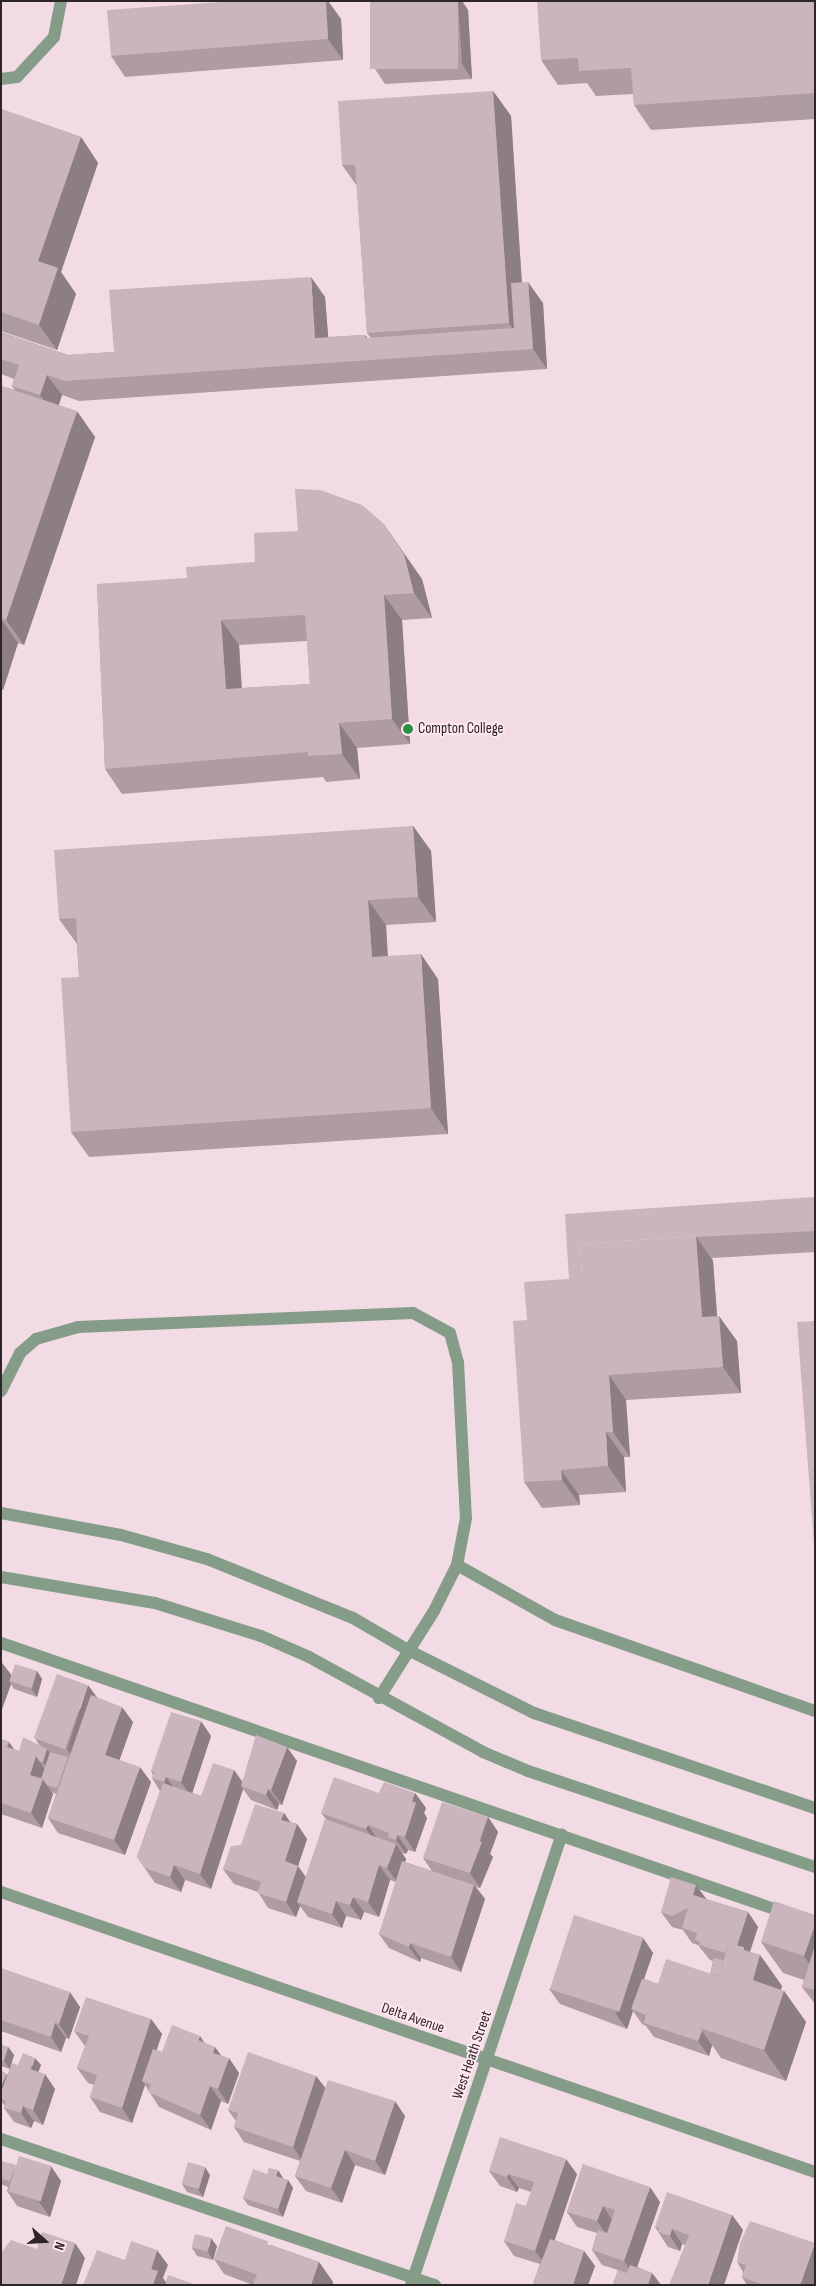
<!DOCTYPE html>
<style>
body{margin:0}
#map{position:relative;width:816px;height:2286px;overflow:hidden;background:#f2dbe4;font-family:"Sofia Sans Condensed",sans-serif}
div>[style]{position:absolute}
.lane>*{height:12px;margin:-6px;padding:0 6px;transform-origin:6px;border-radius:6px;background:#849c88}
.street>*{height:12px;margin:-6px;padding:0 6px;transform-origin:6px;border-radius:6px;background:#849c88}
.wall>*{inset:0;background:#ae9ba3}
.shaded-wall>*{inset:0;background:#8d7e84}
.building>*{inset:0;background:#cab4bd;transform-origin:0 0}
.dots>*{width:14px;height:14px;translate:-50% -50%;box-sizing:border-box;border:2px solid #ffe8f1;border-radius:50%}
span{translate:-50% -50%;white-space:nowrap;text-align:center;line-height:1.15;-webkit-text-stroke:4px #ffe8f1;paint-order:stroke}
.poi-label{font-size:15px;color:#2d2528}
.left{translate:0 -50%;text-align:left}
.street-label{font-size:15px;color:#2d2528}
.frame{position:absolute;inset:0;border:2px solid #2d2528;pointer-events:none}
.north{position:absolute;left:20px;top:2216px;width:50px;height:50px;-webkit-text-stroke:4px #ffe8f1;paint-order:stroke;rotate:109deg;font-size:14px;font-weight:700;line-height:20px;text-align:center;color:#2d2528}
.north::after{content:'';display:block;margin:auto;width:18px;height:22px;background:#2d2528;clip-path:polygon(50% 0,100% 100%,50% 72%,0 100%)}
</style>
<div id="map">
<div class="lane">
<div style="left:1px;top:1391px;width:42px;rotate:-63.4deg"></div>
<div style="left:20px;top:1353px;width:21px;rotate:-41deg"></div>
<div style="left:36px;top:1339px;width:44px;rotate:-15.9deg"></div>
<div style="left:78px;top:1327px;width:335px;rotate:-2.4deg"></div>
<div style="left:413px;top:1313px;width:42px;rotate:28.4deg"></div>
<div style="left:450px;top:1333px;width:30px;rotate:75deg"></div>
<div style="left:458px;top:1362px;width:156px;rotate:87.1deg"></div>
<div style="left:466px;top:1518px;width:48px;rotate:100.8deg"></div>
<div style="left:457px;top:1565px;width:51px;rotate:116.6deg"></div>
<div style="left:434px;top:1611px;width:103px;rotate:122.3deg"></div>
<div style="left:457px;top:1565px;width:112px;rotate:29.3deg"></div>
<div style="left:555px;top:1620px;width:275px;rotate:19.3deg"></div>
<div style="left:1px;top:1643px;width:861px;rotate:18.98deg"></div>
<div style="left:1px;top:2139px;width:458px;rotate:18.6deg"></div>
</div>
<div class="street">
<div style="left:1px;top:79px;width:16px;rotate:-7deg"></div>
<div style="left:17px;top:77px;width:54px;rotate:-47.2deg"></div>
<div style="left:54px;top:37px;width:37px;rotate:-79deg"></div>
<div style="left:1px;top:1513px;width:122px;rotate:10.4deg"></div>
<div style="left:121px;top:1535px;width:89px;rotate:15.6deg"></div>
<div style="left:207px;top:1559px;width:157px;rotate:22deg"></div>
<div style="left:353px;top:1618px;width:64px;rotate:30.2deg"></div>
<div style="left:408px;top:1650px;width:141px;rotate:26.6deg"></div>
<div style="left:534px;top:1713px;width:297px;rotate:18.7deg"></div>
<div style="left:1px;top:1577px;width:156px;rotate:9.6deg"></div>
<div style="left:155px;top:1603px;width:111px;rotate:17.3deg"></div>
<div style="left:261px;top:1636px;width:52px;rotate:23.6deg"></div>
<div style="left:309px;top:1657px;width:198px;rotate:28.6deg"></div>
<div style="left:483px;top:1752px;width:49px;rotate:22.9deg"></div>
<div style="left:528px;top:1771px;width:303px;rotate:18.5deg"></div>
<div style="left:1px;top:1892px;width:861px;rotate:18.98deg"></div>
<div style="left:411px;top:2285px;width:475px;rotate:-71.5deg"></div>
</div>
<div class="wall">
<div style="clip-path:polygon(237px 1px,328px 1px,341px 19px,343px 60px,125px 77px,111px 56px)"></div>
<div style="clip-path:polygon(370px 1px,462px 1px,468px 10px,472px 79px,385px 84px,375px 69px)"></div>
<div style="clip-path:polygon(815px 1px,815px 119px,651px 130px,634px 105px,633px 94px,596px 96px,587px 83px,558px 85px,541px 60px)"></div>
<div style="clip-path:polygon(493px 91px,511px 116px,522px 283px,543px 303px,547px 369px,79px 401px,62px 395px,59px 405px,95px 437px,24px 645px,18px 643px,3px 690px,1px 689px,1px 386px,15px 390px,12px 386px,14px 379px,1px 374px,1px 332px,68px 355px,114px 352px,325px 297px,328px 337px,365px 335px,368px 338px,371px 338px,367px 333px,357px 186px,342px 165px)"></div>
<div style="clip-path:polygon(1px 109px,81px 137px,98px 163px,61px 272px,76px 294px,57px 350px,1px 331px)"></div>
<div style="clip-path:polygon(evenodd,422px 579px,432px 618px,402px 620px,410px 744px,357px 748px,360px 779px,326px 782px,323px 777px,122px 794px,105px 769px,97px 584px,422px 579px,307px 641px,310px 684px,242px 688px,239px 645px,307px 641px)"></div>
<div style="clip-path:polygon(413px 826px,431px 851px,436px 922px,386px 925px,388px 956px,438px 979px,448px 1134px,89px 1157px,71px 1132px,79px 977px,77px 944px,59px 919px)"></div>
<div style="clip-path:polygon(815px 1197px,815px 1252px,712px 1258px,713px 1261px,717px 1316px,737px 1341px,741px 1393px,626px 1400px,630px 1457px,624px 1457px,626px 1492px,579px 1495px,580px 1505px,542px 1508px,524px 1482px,527px 1320px,569px 1279px)"></div>
<div style="clip-path:polygon(2px 1663px,11px 1675px,37px 1671px,42px 1679px,37px 1697px,14px 1689px,11px 1684px,1px 1712px)"></div>
<div style="clip-path:polygon(97px 1698px,133px 1722px,119px 1760px,151px 1782px,125px 1855px,58px 1833px,48px 1818px,56px 1794px,52px 1792px,53px 1794px,42px 1828px,1px 1814px,1px 1739px,9px 1742px,14px 1749px,19px 1751px,39px 1745px,35px 1738px)"></div>
<div style="clip-path:polygon(211px 1736px,192px 1793px,201px 1796px,234px 1770px,242px 1781px,297px 1761px,282px 1805px,279px 1804px,277px 1810px,251px 1800px,243px 1789px,211px 1889px,185px 1880px,181px 1892px,155px 1883px,137px 1857px,160px 1791px,152px 1778px,153px 1775px,151px 1771px)"></div>
<div style="clip-path:polygon(379px 1793px,415px 1793px,426px 1808px,424px 1813px,427px 1818px,415px 1852px,408px 1850px,406px 1854px,402px 1853px,406px 1859px,405px 1862px,432px 1871px,423px 1858px,488px 1817px,498px 1832px,490px 1854px,493px 1857px,480px 1888px,476px 1887px,485px 1899px,461px 1972px,421px 1958px,420px 1962px,389px 1948px,379px 1934px,396px 1882px,390px 1880px,379px 1917px,364px 1912px,361px 1920px,346px 1916px,342px 1928px,308px 1917px,300px 1906px,296px 1917px,268px 1908px,258px 1892px,234px 1884px,223px 1869px,241px 1845px,284px 1813px,290px 1822px,297px 1824px,307px 1839px,298px 1866px,306px 1877px,326px 1819px,321px 1813px)"></div>
<div style="clip-path:polygon(696px 1885px,706px 1899px,748px 1912px,758px 1927px,750px 1952px,760px 1955px,782px 1986px,781px 1990px,784px 1991px,806px 2022px,786px 2081px,721px 2058px,712px 2045px,709px 2056px,654px 2037px,646px 2026px,642px 2024px,633px 2011px,627px 2029px,560px 2004px,549px 1989px,643px 1938px,653px 1953px,644px 1979px,658px 1984px,710px 1974px,713px 1961px,710px 1960px,698px 1945px,692px 1943px,683px 1930px,672px 1927px,661px 1912px)"></div>
<div style="clip-path:polygon(815px 1915px,815px 2004px,802px 1987px,804px 1980px,783px 1973px,761px 1942px)"></div>
<div style="clip-path:polygon(1px 1968px,80px 2007px,69px 2039px,66px 2038px,61px 2052px,1px 2031px)"></div>
<div style="clip-path:polygon(151px 2019px,162px 2034px,156px 2050px,162px 2052px,204px 2043px,215px 2047px,221px 2056px,239px 2073px,228px 2104px,221px 2101px,211px 2130px,159px 2107px,145px 2085px,132px 2123px,100px 2112px,90px 2097px,94px 2085px,88px 2083px,77px 2068px,85px 2046px,74px 2031px)"></div>
<div style="clip-path:polygon(1px 2045px,8px 2047px,14px 2055px,10px 2067px,19px 2065px,41px 2065px,38px 2072px,55px 2089px,43px 2125px,34px 2121px,31px 2128px,14px 2122px,4px 2108px,5px 2106px,1px 2101px,1px 2071px,8px 2075px,10px 2069px,1px 2066px)"></div>
<div style="clip-path:polygon(316px 2076px,325px 2088px,405px 2116px,385px 2175px,355px 2165px,342px 2203px,306px 2191px,295px 2176px,300px 2161px,244px 2142px,234px 2127px,236px 2121px,228px 2110px)"></div>
<div style="clip-path:polygon(583px 2164px,660px 2202px,637px 2267px,652px 2273px,661px 2285px,614px 2285px,613px 2284px,618px 2270px,602px 2265px,592px 2250px,597px 2233px,577px 2227px,567px 2212px)"></div>
<div style="clip-path:polygon(1px 2165px,61px 2181px,50px 2217px,17px 2206px,7px 2191px,8px 2187px,3px 2185px,1px 2183px)"></div>
<div style="clip-path:polygon(489px 2171px,577px 2174px,554px 2240px,584px 2251px,595px 2266px,588px 2285px,534px 2285px,533px 2284px,540px 2264px,514px 2256px,504px 2241px,526px 2206px,531px 2192px,519px 2188px,517px 2192px,500px 2186px)"></div>
<div style="clip-path:polygon(267px 2174px,288px 2180px,293px 2188px,283px 2217px,248px 2205px,243px 2198px)"></div>
<div style="clip-path:polygon(210px 2175px,203px 2197px,187px 2192px,182px 2184px)"></div>
<div style="clip-path:polygon(732px 2215px,743px 2230px,685px 2245px,682px 2244px,680px 2251px,668px 2247px,655px 2227px)"></div>
<div style="clip-path:polygon(271px 2245px,319px 2262px,333px 2282px,333px 2285px,253px 2285px,224px 2274px,214px 2259px)"></div>
<div style="clip-path:polygon(217px 2246px,213px 2260px,197px 2256px,192px 2248px)"></div>
<div style="clip-path:polygon(737px 2262px,815px 2285px,747px 2285px,742px 2277px,743px 2272px)"></div>
</div>
<div class="shaded-wall">
<div style="clip-path:polygon(326px 1px,328px 1px,341px 19px,343px 60px,328px 39px)"></div>
<div style="clip-path:polygon(458px 1px,462px 1px,468px 10px,472px 79px,462px 64px)"></div>
<div style="clip-path:polygon(493px 91px,511px 116px,526px 348px,509px 323px)"></div>
<div style="clip-path:polygon(81px 137px,98px 163px,61px 272px,76px 294px,57px 350px,39px 325px,38px 261px)"></div>
<div style="clip-path:polygon(311px 277px,325px 297px,330px 359px,315px 338px)"></div>
<div style="clip-path:polygon(528px 282px,543px 303px,547px 369px,533px 349px)"></div>
<div style="clip-path:polygon(47px 375px,62px 395px,55px 416px,40px 395px)"></div>
<div style="clip-path:polygon(77px 411px,95px 437px,24px 645px,6px 620px)"></div>
<div style="clip-path:polygon(383px 523px,422px 579px,432px 618px,414px 593px)"></div>
<div style="clip-path:polygon(384px 595px,402px 620px,410px 744px,392px 719px)"></div>
<div style="clip-path:polygon(1px 619px,18px 643px,3px 690px,1px 688px)"></div>
<div style="clip-path:polygon(221px 620px,239px 645px,243px 714px,226px 689px)"></div>
<div style="clip-path:polygon(339px 723px,357px 748px,360px 779px,342px 754px)"></div>
<div style="clip-path:polygon(413px 826px,431px 851px,436px 922px,418px 897px)"></div>
<div style="clip-path:polygon(368px 900px,386px 925px,389px 982px,372px 957px)"></div>
<div style="clip-path:polygon(421px 954px,438px 979px,448px 1134px,431px 1108px)"></div>
<div style="clip-path:polygon(696px 1236px,713px 1261px,719px 1342px,702px 1317px)"></div>
<div style="clip-path:polygon(719px 1316px,737px 1341px,741px 1393px,723px 1367px)"></div>
<div style="clip-path:polygon(609px 1375px,626px 1400px,630px 1457px,613px 1432px)"></div>
<div style="clip-path:polygon(606px 1432px,624px 1457px,626px 1492px,608px 1466px)"></div>
<div style="clip-path:polygon(561px 1470px,579px 1495px,580px 1505px,562px 1480px)"></div>
<div style="clip-path:polygon(2px 1663px,13px 1677px,9px 1681px,11px 1684px,1px 1712px,1px 1666px)"></div>
<div style="clip-path:polygon(37px 1671px,42px 1679px,37px 1697px,32px 1689px)"></div>
<div style="clip-path:polygon(88px 1685px,99px 1700px,77px 1764px,67px 1749px)"></div>
<div style="clip-path:polygon(122px 1707px,133px 1722px,116px 1770px,105px 1755px)"></div>
<div style="clip-path:polygon(201px 1721px,211px 1736px,191px 1797px,181px 1782px)"></div>
<div style="clip-path:polygon(9px 1742px,19px 1757px,7px 1747px)"></div>
<div style="clip-path:polygon(287px 1747px,297px 1761px,282px 1805px,271px 1790px)"></div>
<div style="clip-path:polygon(47px 1749px,53px 1756px,49px 1770px,43px 1762px)"></div>
<div style="clip-path:polygon(36px 1756px,46px 1771px,43px 1780px,53px 1794px,42px 1828px,31px 1813px,30px 1775px)"></div>
<div style="clip-path:polygon(140px 1767px,151px 1782px,125px 1855px,114px 1840px)"></div>
<div style="clip-path:polygon(234px 1770px,244px 1785px,241px 1786px,243px 1789px,211px 1889px,200px 1874px)"></div>
<div style="clip-path:polygon(166px 1777px,177px 1792px,175px 1797px,164px 1782px)"></div>
<div style="clip-path:polygon(268px 1789px,279px 1804px,277px 1810px,266px 1795px)"></div>
<div style="clip-path:polygon(415px 1793px,426px 1808px,424px 1813px,427px 1818px,415px 1852px,405px 1837px,412px 1801px)"></div>
<div style="clip-path:polygon(284px 1813px,294px 1828px,281px 1820px)"></div>
<div style="clip-path:polygon(488px 1817px,498px 1832px,490px 1854px,493px 1857px,480px 1888px,470px 1873px)"></div>
<div style="clip-path:polygon(297px 1824px,307px 1839px,298px 1866px,308px 1881px,297px 1902px,300px 1906px,296px 1917px,286px 1902px,285px 1861px)"></div>
<div style="clip-path:polygon(368px 1825px,378px 1840px,377px 1844px,366px 1829px)"></div>
<div style="clip-path:polygon(397px 1835px,408px 1850px,406px 1854px,396px 1840px)"></div>
<div style="clip-path:polygon(396px 1844px,406px 1859px,398px 1883px,387px 1868px)"></div>
<div style="clip-path:polygon(174px 1865px,185px 1880px,181px 1892px,170px 1877px)"></div>
<div style="clip-path:polygon(379px 1865px,390px 1880px,379px 1917px,368px 1902px)"></div>
<div style="clip-path:polygon(474px 1885px,485px 1899px,461px 1972px,451px 1957px)"></div>
<div style="clip-path:polygon(696px 1885px,707px 1900px,693px 1895px)"></div>
<div style="clip-path:polygon(353px 1897px,364px 1912px,361px 1920px,350px 1905px)"></div>
<div style="clip-path:polygon(336px 1901px,346px 1916px,342px 1928px,332px 1914px)"></div>
<div style="clip-path:polygon(748px 1912px,758px 1927px,749px 1954px,760px 1955px,782px 1986px,774px 2011px,734px 1956px)"></div>
<div style="clip-path:polygon(815px 1925px,815px 1972px,804px 1956px)"></div>
<div style="clip-path:polygon(643px 1938px,653px 1953px,633px 2010px,631px 2009px,633px 2011px,627px 2029px,616px 2014px)"></div>
<div style="clip-path:polygon(410px 1943px,421px 1958px,420px 1962px,409px 1947px)"></div>
<div style="clip-path:polygon(784px 1991px,806px 2022px,786px 2081px,764px 2050px)"></div>
<div style="clip-path:polygon(70px 1992px,80px 2007px,69px 2039px,59px 2024px)"></div>
<div style="clip-path:polygon(151px 2019px,162px 2034px,146px 2082px,142px 2081px,145px 2085px,132px 2123px,122px 2108px)"></div>
<div style="clip-path:polygon(55px 2023px,66px 2038px,61px 2052px,51px 2037px)"></div>
<div style="clip-path:polygon(702px 2031px,712px 2045px,709px 2056px,698px 2041px)"></div>
<div style="clip-path:polygon(200px 2036px,210px 2051px,198px 2040px)"></div>
<div style="clip-path:polygon(8px 2047px,14px 2055px,10px 2069px,4px 2061px)"></div>
<div style="clip-path:polygon(215px 2047px,225px 2061px,213px 2053px)"></div>
<div style="clip-path:polygon(35px 2058px,41px 2065px,36px 2078px,31px 2070px)"></div>
<div style="clip-path:polygon(229px 2058px,239px 2073px,228px 2104px,218px 2089px)"></div>
<div style="clip-path:polygon(7px 2074px,12px 2081px,6px 2096px,1px 2089px,1px 2086px)"></div>
<div style="clip-path:polygon(45px 2074px,55px 2089px,43px 2125px,33px 2110px)"></div>
<div style="clip-path:polygon(316px 2076px,327px 2090px,303px 2162px,293px 2147px)"></div>
<div style="clip-path:polygon(210px 2086px,221px 2101px,211px 2130px,200px 2115px)"></div>
<div style="clip-path:polygon(395px 2101px,405px 2116px,385px 2175px,375px 2161px)"></div>
<div style="clip-path:polygon(23px 2106px,34px 2121px,31px 2128px,21px 2113px)"></div>
<div style="clip-path:polygon(345px 2150px,355px 2165px,342px 2203px,331px 2188px)"></div>
<div style="clip-path:polygon(566px 2159px,577px 2174px,546px 2266px,535px 2251px)"></div>
<div style="clip-path:polygon(51px 2166px,61px 2181px,50px 2217px,39px 2202px)"></div>
<div style="clip-path:polygon(205px 2167px,210px 2175px,203px 2197px,198px 2189px)"></div>
<div style="clip-path:polygon(278px 2170px,283px 2178px,281px 2184px,276px 2176px)"></div>
<div style="clip-path:polygon(508px 2174px,519px 2188px,517px 2192px,507px 2177px)"></div>
<div style="clip-path:polygon(288px 2180px,293px 2188px,283px 2217px,278px 2209px)"></div>
<div style="clip-path:polygon(650px 2187px,660px 2202px,634px 2276px,624px 2261px)"></div>
<div style="clip-path:polygon(603px 2206px,613px 2221px,608px 2236px,597px 2221px)"></div>
<div style="clip-path:polygon(732px 2215px,743px 2230px,724px 2285px,708px 2285px)"></div>
<div style="clip-path:polygon(672px 2229px,682px 2244px,680px 2251px,670px 2236px)"></div>
<div style="clip-path:polygon(211px 2238px,217px 2246px,213px 2260px,208px 2252px)"></div>
<div style="clip-path:polygon(75px 2243px,85px 2258px,76px 2285px,61px 2285px)"></div>
<div style="clip-path:polygon(815px 2243px,815px 2285px,800px 2285px)"></div>
<div style="clip-path:polygon(157px 2250px,168px 2265px,163px 2278px,168px 2285px,153px 2285px,151px 2269px)"></div>
<div style="clip-path:polygon(584px 2251px,595px 2266px,588px 2285px,573px 2285px)"></div>
<div style="clip-path:polygon(319px 2262px,333px 2282px,333px 2285px,311px 2285px)"></div>
<div style="clip-path:polygon(652px 2273px,661px 2285px,648px 2285px)"></div>
</div>
<div class="building">
<div style="clip-path:polygon(237px 1px,326px 1px,328px 39px,111px 56px,107px 10px)"></div>
<div style="left:370px;top:1px;width:88px;height:68px"></div>
<div style="clip-path:polygon(537px 1px,815px 1px,815px 93px,634px 105px,631px 68px,579px 71px,578px 58px,541px 60px)"></div>
<div style="clip-path:polygon(493px 91px,509px 323px,367px 333px,355px 165px,342px 165px,338px 101px)"></div>
<div style="clip-path:polygon(1px 109px,81px 137px,38px 261px,58px 268px,39px 325px,1px 312px)"></div>
<div style="clip-path:polygon(311px 277px,315px 338px,365px 335px,365px 338px,514px 328px,511px 283px,528px 282px,533px 349px,65px 381px,47px 375px,40px 395px,12px 386px,19px 365px,1px 359px,1px 332px,68px 355px,114px 352px,109px 290px)"></div>
<div style="clip-path:polygon(1px 386px,77px 411px,6px 620px,1px 618px)"></div>
<div style="clip-path:polygon(evenodd,295px 489px,320px 490px,362px 505px,383px 523px,404px 554px,414px 593px,384px 595px,392px 719px,339px 723px,342px 754px,308px 756px,308px 752px,105px 769px,97px 584px,187px 578px,186px 567px,255px 562px,254px 533px,298px 531px,295px 489px,305px 615px,310px 684px,226px 689px,221px 620px,305px 615px)"></div>
<div style="clip-path:polygon(413px 826px,418px 897px,368px 900px,372px 957px,421px 954px,431px 1108px,71px 1132px,61px 978px,79px 977px,76px 918px,59px 919px,54px 850px)"></div>
<div style="clip-path:polygon(815px 1197px,815px 1231px,697px 1237px,696px 1236px,580px 1244px,582px 1278px,569px 1279px,565px 1214px)"></div>
<div style="clip-path:polygon(696px 1236px,702px 1317px,719px 1316px,723px 1367px,609px 1375px,613px 1432px,606px 1432px,608px 1466px,561px 1470px,562px 1480px,524px 1482px,513px 1321px,527px 1320px,524px 1282px,582px 1278px,580px 1244px)"></div>
<div style="clip-path:polygon(815px 1321px,815px 1557px,797px 1322px)"></div>
<div style="left:15px;top:1664px;width:23px;height:18px;rotate:18deg"></div>
<div style="left:57px;top:1674px;width:33px;height:68px;rotate:20deg"></div>
<div style="clip-path:polygon(91px 1695px,122px 1707px,105px 1755px,140px 1767px,114px 1840px,48px 1818px)"></div>
<div style="clip-path:polygon(171px 1712px,201px 1721px,181px 1782px,166px 1777px,164px 1782px,152px 1778px,154px 1772px,151px 1771px)"></div>
<div style="clip-path:polygon(256px 1735px,287px 1747px,271px 1790px,268px 1789px,266px 1795px,241px 1786px)"></div>
<div style="clip-path:polygon(23px 1737px,47px 1749px,43px 1762px,39px 1761px,36px 1756px,19px 1751px)"></div>
<div style="clip-path:polygon(1px 1739px,9px 1742px,7px 1747px,36px 1756px,30px 1775px,43px 1779px,31px 1813px,1px 1803px)"></div>
<div style="clip-path:polygon(50px 1752px,68px 1757px,57px 1788px,47px 1785px,43px 1779px,41px 1779px)"></div>
<div style="clip-path:polygon(213px 1763px,234px 1770px,200px 1874px,174px 1865px,170px 1877px,145px 1868px,137px 1857px,163px 1783px,201px 1796px)"></div>
<div style="clip-path:polygon(334px 1777px,379px 1793px,384px 1782px,415px 1793px,412px 1801px,416px 1803px,405px 1837px,397px 1835px,396px 1840px,388px 1837px,389px 1833px,368px 1825px,366px 1829px,321px 1813px)"></div>
<div style="clip-path:polygon(442px 1802px,488px 1817px,479px 1841px,482px 1842px,470px 1873px,423px 1858px)"></div>
<div style="clip-path:polygon(255px 1804px,284px 1813px,281px 1820px,297px 1824px,285px 1861px,298px 1866px,286px 1902px,257px 1893px,261px 1882px,223px 1869px,231px 1846px,241px 1845px)"></div>
<div style="clip-path:polygon(325px 1819px,396px 1844px,387px 1868px,379px 1865px,368px 1902px,353px 1897px,350px 1905px,336px 1901px,332px 1914px,297px 1902px)"></div>
<div style="clip-path:polygon(402px 1861px,474px 1885px,451px 1957px,410px 1943px,409px 1947px,379px 1934px)"></div>
<div style="clip-path:polygon(671px 1877px,696px 1885px,693px 1895px,748px 1912px,737px 1946px,729px 1944px,725px 1953px,699px 1945px,700px 1942px,695px 1940px,697px 1933px,682px 1928px,688px 1908px,672px 1916px,661px 1912px)"></div>
<div style="clip-path:polygon(774px 1901px,815px 1915px,815px 1925px,804px 1956px,761px 1942px)"></div>
<div style="left:574px;top:1915px;width:73px;height:78px;rotate:18deg"></div>
<div style="clip-path:polygon(729px 1944px,744px 1947px,744px 1950px,760px 1955px,753px 1980px,784px 1991px,764px 2050px,700px 2028px)"></div>
<div style="clip-path:polygon(815px 1945px,815px 1990px,802px 1987px)"></div>
<div style="left:714px;top:1958px;width:9px;height:16px;rotate:13deg"></div>
<div style="clip-path:polygon(666px 1959px,718px 1976px,700px 2028px,702px 2031px,698px 2041px,644px 2023px,646px 2015px,631px 2009px,642px 1979px,658px 1984px)"></div>
<div style="clip-path:polygon(1px 1968px,70px 1992px,59px 2024px,55px 2023px,51px 2037px,1px 2020px)"></div>
<div style="clip-path:polygon(86px 1997px,151px 2019px,122px 2108px,90px 2097px,97px 2075px,77px 2068px,89px 2036px,74px 2031px)"></div>
<div style="clip-path:polygon(172px 2025px,200px 2036px,198px 2040px,215px 2047px,213px 2053px,229px 2058px,218px 2089px,210px 2086px,200px 2115px,148px 2092px,151px 2084px,142px 2081px,153px 2049px,162px 2052px)"></div>
<div style="clip-path:polygon(1px 2045px,8px 2047px,4px 2061px,1px 2060px)"></div>
<div style="clip-path:polygon(248px 2052px,316px 2076px,293px 2147px,234px 2127px,238px 2113px,228px 2110px)"></div>
<div style="left:23px;top:2053px;width:13px;height:13px;rotate:23deg"></div>
<div style="clip-path:polygon(12px 2063px,45px 2074px,33px 2110px,23px 2106px,21px 2113px,4px 2108px,6px 2101px,1px 2099px,1px 2092px)"></div>
<div style="clip-path:polygon(1px 2071px,7px 2074px,1px 2086px)"></div>
<div style="clip-path:polygon(328px 2080px,395px 2101px,375px 2161px,345px 2150px,331px 2188px,295px 2176px)"></div>
<div style="clip-path:polygon(500px 2137px,566px 2159px,535px 2251px,504px 2241px,516px 2203px,526px 2206px,534px 2182px,508px 2174px,507px 2177px,489px 2171px)"></div>
<div style="left:19px;top:2156px;width:34px;height:37px;rotate:17deg"></div>
<div style="clip-path:polygon(2px 2161px,16px 2165px,10px 2181px,1px 2179px,1px 2165px)"></div>
<div style="left:188px;top:2162px;width:18px;height:23px;rotate:16deg"></div>
<div style="clip-path:polygon(583px 2164px,650px 2187px,624px 2261px,592px 2250px,598px 2230px,607px 2233px,615px 2210px,603px 2206px,597px 2221px,567px 2212px)"></div>
<div style="clip-path:polygon(269px 2168px,278px 2170px,276px 2176px,288px 2180px,278px 2209px,243px 2198px,253px 2169px,267px 2174px)"></div>
<div style="clip-path:polygon(667px 2192px,732px 2215px,708px 2285px,669px 2285px,689px 2235px,672px 2229px,670px 2236px,658px 2232px,659px 2228px,655px 2227px)"></div>
<div style="clip-path:polygon(750px 2221px,815px 2243px,800px 2285px,763px 2285px,742px 2277px,746px 2265px,737px 2262px,740px 2243px)"></div>
<div style="left:226px;top:2226px;width:45px;height:35px;rotate:20deg"></div>
<div style="clip-path:polygon(42px 2232px,75px 2243px,61px 2285px,1px 2285px,1px 2253px,11px 2240px,37px 2249px)"></div>
<div style="left:195px;top:2234px;width:16px;height:14px;rotate:14deg"></div>
<div style="clip-path:polygon(550px 2239px,584px 2251px,573px 2285px,536px 2285px,533px 2284px)"></div>
<div style="clip-path:polygon(131px 2241px,157px 2250px,151px 2269px,158px 2271px,153px 2285px,83px 2285px,97px 2250px,125px 2260px)"></div>
<div style="clip-path:polygon(267px 2244px,319px 2262px,311px 2285px,253px 2285px)"></div>
<div style="clip-path:polygon(630px 2265px,652px 2273px,648px 2285px,616px 2285px,613px 2284px,618px 2270px,627px 2273px)"></div>
<div style="clip-path:polygon(168px 2275px,197px 2285px,165px 2285px)"></div>
</div>
<div class="dots">
<div style="left:408px;top:729px;background:#289148"></div>
</div>
<div class="poi-label">
<span class="left" style="left:418px;top:729px">Compton College</span>
</div>
<div class="street-label">
<span style="left:413px;top:2018px;rotate:19deg">Delta Avenue</span>
<span style="left:472px;top:2055px;rotate:-71deg">West Heath Street</span>
</div>
<div class="frame"></div>
<div class="north">N</div>
</div>
